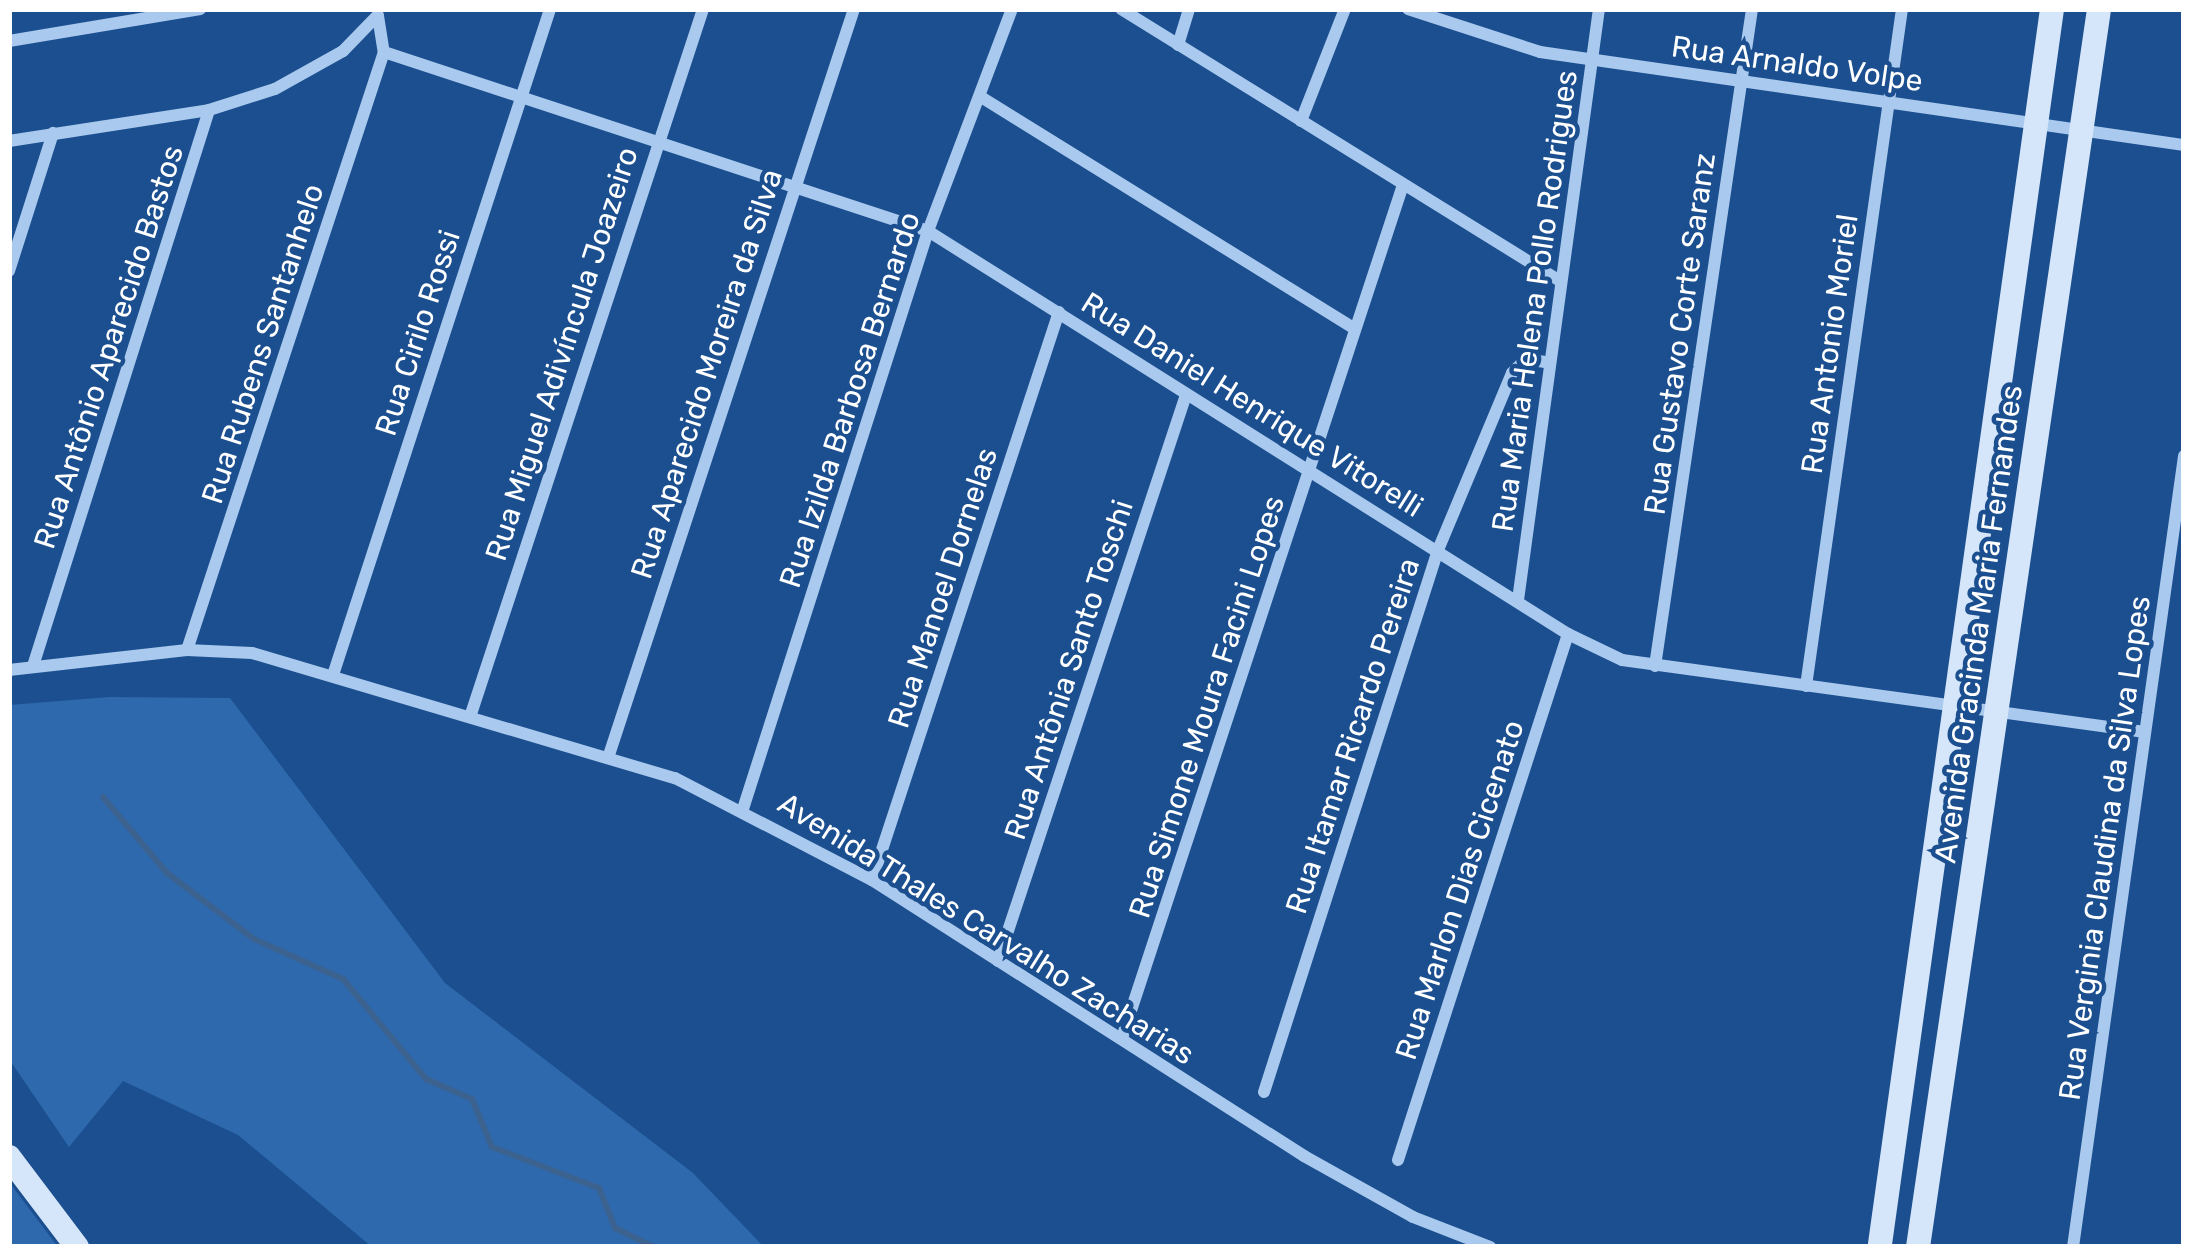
<!DOCTYPE html>
<meta charset="utf-8">
<style>
body{margin:0}
#map{position:relative;width:2193px;height:1256px;overflow:hidden;background:#1b4f8f;font-family:Rubik,sans-serif}
div>[style]{position:absolute}
.green>*{inset:0;background:#2e69ad}
.stream>*{height:6px;margin:-3px;padding:0 3px;transform-origin:3px;border-radius:3px;background:#3c6290}
.street>*{height:12px;margin:-6px;padding:0 6px;transform-origin:6px;border-radius:6px;background:#a9c9ee}
.secondary>*{height:24px;margin:-12px;padding:0 12px;transform-origin:12px;border-radius:12px;background:#d6e6fa}
span{translate:-50% -50%;white-space:nowrap;text-align:center;line-height:1.15;-webkit-text-stroke:9px #1b4f8f;paint-order:stroke}
.street-label{font-size:30px;color:#fff}
.frame{position:absolute;inset:0;border:12px solid #fff;pointer-events:none}
</style>
<div id="map">
<div class="green">
<div style="clip-path:polygon(109px 697px,230px 698px,445px 983px,693px 1173px,764px 1247px,372px 1247px,238px 1135px,123px 1081px,69px 1147px,9px 1059px,9px 705px)"></div>
<div style="clip-path:polygon(9px 1182px,58px 1247px,9px 1247px)"></div>
</div>
<div class="stream">
<div style="left:103px;top:797px;width:99px;rotate:49.9deg"></div>
<div style="left:167px;top:873px;width:109px;rotate:37.2deg"></div>
<div style="left:254px;top:939px;width:98px;rotate:24.2deg"></div>
<div style="left:343px;top:979px;width:130px;rotate:50.3deg"></div>
<div style="left:426px;top:1079px;width:50px;rotate:23.5deg"></div>
<div style="left:472px;top:1099px;width:52px;rotate:67.4deg"></div>
<div style="left:492px;top:1147px;width:115px;rotate:21deg"></div>
<div style="left:599px;top:1188px;width:43px;rotate:68.2deg"></div>
<div style="left:615px;top:1228px;width:43px;rotate:26deg"></div>
</div>
<div class="street">
<div style="left:1121px;top:9px;width:516px;rotate:31.78deg"></div>
<div style="left:1408px;top:9px;width:139px;rotate:18deg"></div>
<div style="left:1540px;top:52px;width:651px;rotate:8.22deg"></div>
<div style="left:378px;top:16px;width:36px;rotate:81deg"></div>
<div style="left:384px;top:52px;width:573px;rotate:18.21deg"></div>
<div style="left:928px;top:231px;width:756px;rotate:32.2deg"></div>
<div style="left:1568px;top:634px;width:60px;rotate:25.7deg"></div>
<div style="left:1622px;top:660px;width:528px;rotate:7.84deg"></div>
<div style="left:9px;top:41px;width:194px;rotate:-9.5deg"></div>
<div style="left:1178px;top:45px;width:38px;rotate:-73deg"></div>
<div style="left:981px;top:97px;width:439px;rotate:31.8deg"></div>
<div style="left:1301px;top:121px;width:120px;rotate:-68.6deg"></div>
<div style="left:9px;top:141px;width:202px;rotate:-8.8deg"></div>
<div style="left:209px;top:110px;width:69px;rotate:-17.7deg"></div>
<div style="left:275px;top:89px;width:78px;rotate:-29.2deg"></div>
<div style="left:343px;top:51px;width:50px;rotate:-45.8deg"></div>
<div style="left:9px;top:271px;width:145px;rotate:-72.3deg"></div>
<div style="left:1518px;top:600px;width:597px;rotate:-82.2deg"></div>
<div style="left:187px;top:650px;width:630px;rotate:-71.77deg"></div>
<div style="left:33px;top:666px;width:583px;rotate:-72.43deg"></div>
<div style="left:1655px;top:666px;width:664px;rotate:-81.6deg"></div>
<div style="left:9px;top:670px;width:179px;rotate:-6.4deg"></div>
<div style="left:187px;top:650px;width:65px;rotate:2.6deg"></div>
<div style="left:252px;top:653px;width:441px;rotate:16.5deg"></div>
<div style="left:675px;top:778px;width:222px;rotate:27.4deg"></div>
<div style="left:872px;top:880px;width:513px;rotate:32.57deg"></div>
<div style="left:1304px;top:1156px;width:125px;rotate:29.2deg"></div>
<div style="left:1413px;top:1217px;width:83px;rotate:21.3deg"></div>
<div style="left:334px;top:672px;width:697px;rotate:-71.95deg"></div>
<div style="left:1806px;top:686px;width:684px;rotate:-81.93deg"></div>
<div style="left:471px;top:714px;width:742px;rotate:-71.78deg"></div>
<div style="left:609px;top:755px;width:785px;rotate:-71.82deg"></div>
<div style="left:743px;top:809px;width:607px;rotate:-72.25deg"></div>
<div style="left:928px;top:231px;width:237px;rotate:-69.3deg"></div>
<div style="left:872px;top:880px;width:598px;rotate:-71.78deg"></div>
<div style="left:998px;top:961px;width:596px;rotate:-71.63deg"></div>
<div style="left:1122px;top:1038px;width:898px;rotate:-71.77deg"></div>
<div style="left:1264px;top:1092px;width:569px;rotate:-72.2deg"></div>
<div style="left:1438px;top:550px;width:192px;rotate:-67.3deg"></div>
<div style="left:1512px;top:373px;width:20px;rotate:-45deg"></div>
<div style="left:1526px;top:359px;width:24px;rotate:9deg"></div>
<div style="left:1398px;top:1160px;width:553px;rotate:-72.09deg"></div>
<div style="left:2073px;top:1247px;width:799px;rotate:-82.01deg"></div>
</div>
<div class="secondary">
<div style="left:9px;top:1157px;width:113px;rotate:52.9deg"></div>
<div style="left:1880px;top:1244px;width:1247px;rotate:-82.07deg"></div>
<div style="left:1918px;top:1247px;width:1251px;rotate:-81.68deg"></div>
</div>
<div class="street-label">
<span style="left:1797px;top:64px;rotate:8deg">Rua Arnaldo Volpe</span>
<span style="left:1535px;top:301px;rotate:-82deg">Rua Maria Helena Pollo Rodrigues</span>
<span style="left:418px;top:333px;rotate:-72deg">Rua Cirilo Rossi</span>
<span style="left:1680px;top:334px;rotate:-82deg">Rua Gustavo Corte Saranz</span>
<span style="left:263px;top:344px;rotate:-72deg">Rua Rubens Santanhelo</span>
<span style="left:1830px;top:344px;rotate:-82deg">Rua Antonio Moriel</span>
<span style="left:109px;top:347px;rotate:-72deg">Rua Antônio Aparecido Bastos</span>
<span style="left:562px;top:354px;rotate:-72deg">Rua Miguel Adivíncula Joazeiro</span>
<span style="left:707px;top:374px;rotate:-72deg">Rua Aparecido Moreira da Silva</span>
<span style="left:850px;top:400px;rotate:-72deg">Rua Izilda Barbosa Bernardo</span>
<span style="left:1252px;top:405px;rotate:32deg">Rua Daniel Henrique Vitorelli</span>
<span style="left:943px;top:588px;rotate:-72deg">Rua Manoel Dornelas</span>
<span style="left:1979px;top:624px;rotate:-82deg">Avenida Gracinda Maria Fernandes</span>
<span style="left:1069px;top:670px;rotate:-72deg">Rua Antônia Santo Toschi</span>
<span style="left:1207px;top:707px;rotate:-72deg">Rua Simone Moura Facini Lopes</span>
<span style="left:1353px;top:736px;rotate:-72deg">Rua Itamar Ricardo Pereira</span>
<span style="left:2105px;top:848px;rotate:-82deg">Rua Verginia Claudina da Silva Lopes</span>
<span style="left:1460px;top:890px;rotate:-72deg">Rua Marlon Dias Cicenato</span>
<span style="left:986px;top:929px;rotate:32deg">Avenida Thales Carvalho Zacharias</span>
</div>
<div class="frame"></div>
</div>
